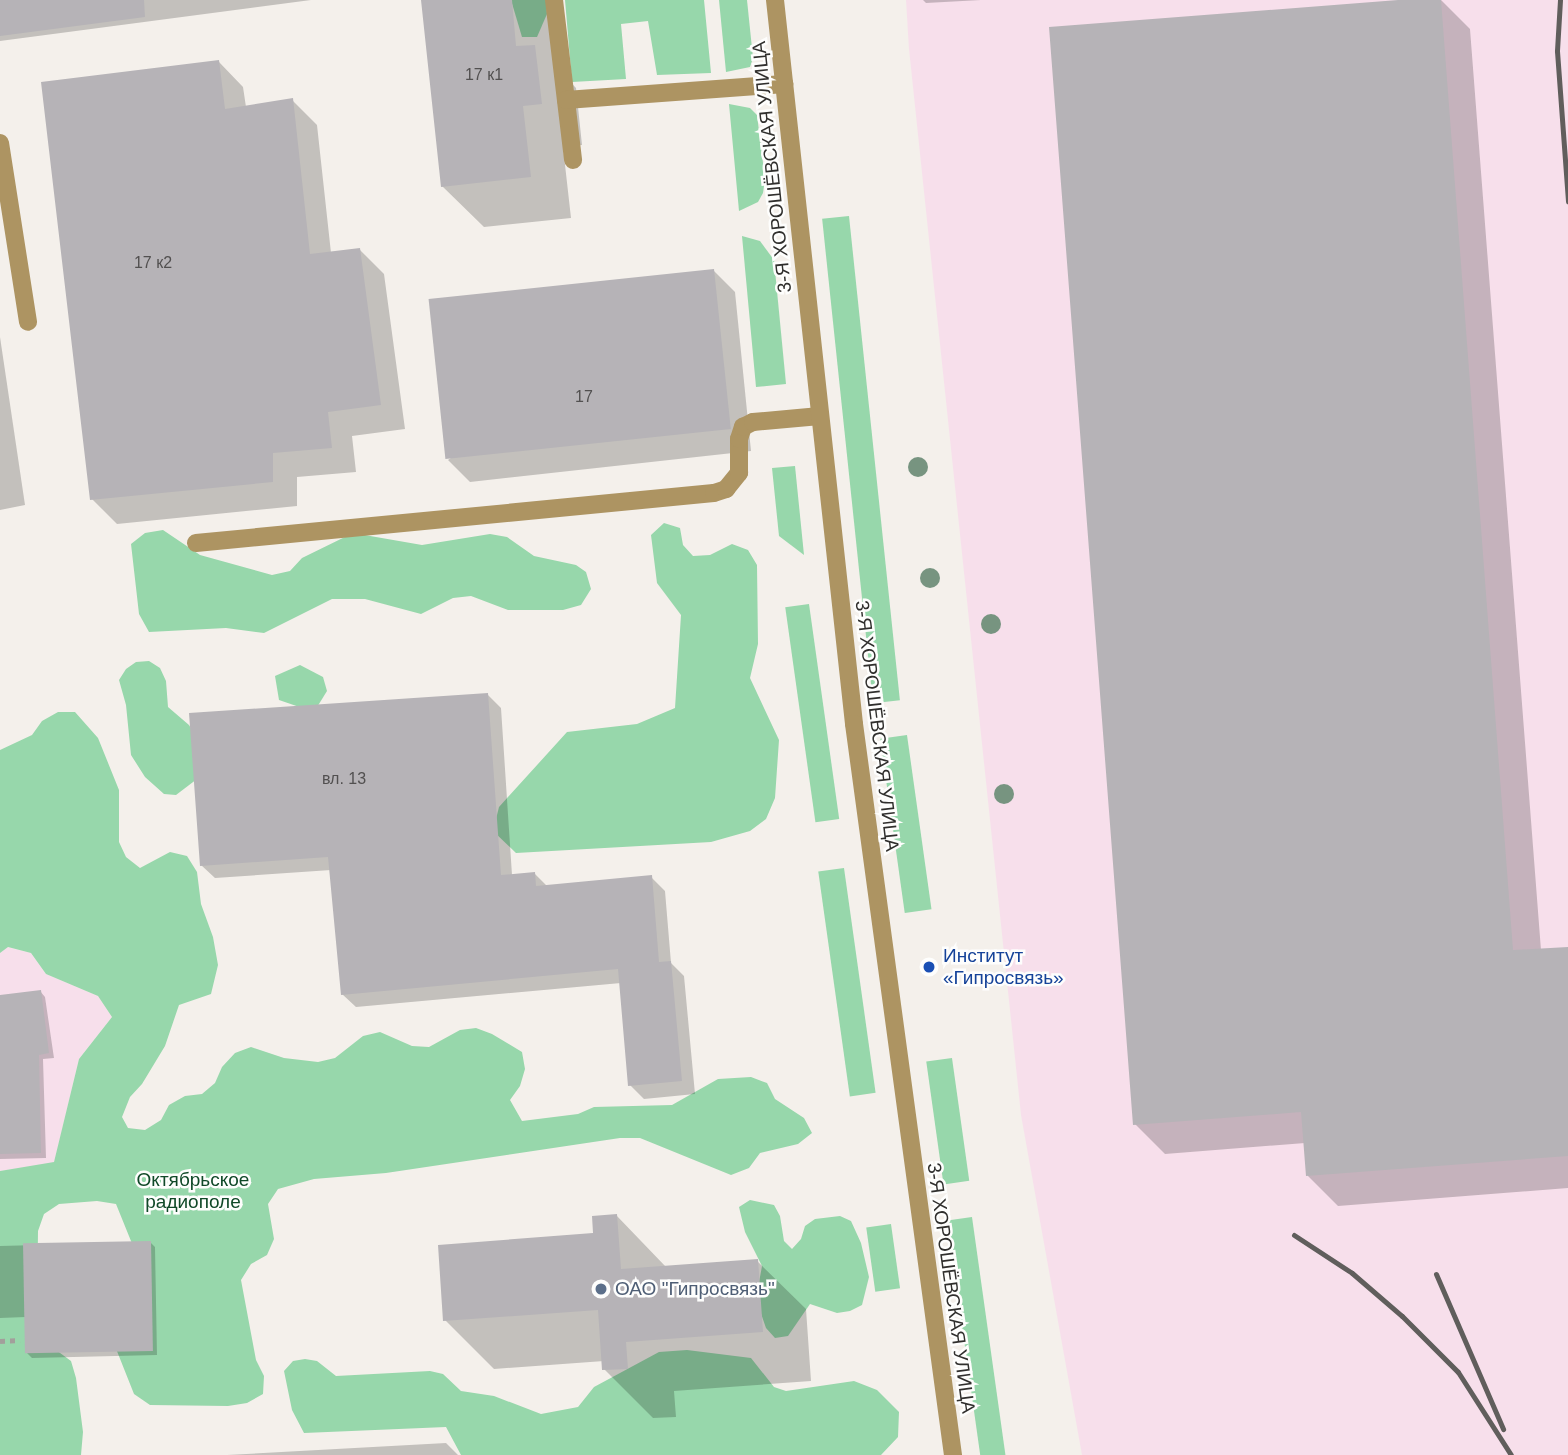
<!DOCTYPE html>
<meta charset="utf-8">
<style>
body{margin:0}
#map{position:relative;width:1568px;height:1455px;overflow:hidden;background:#f4f0eb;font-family:Arial,sans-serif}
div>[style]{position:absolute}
.industrial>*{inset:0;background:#f7dfeb}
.green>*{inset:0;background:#97d7ab;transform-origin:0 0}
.shadow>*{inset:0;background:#0003}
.building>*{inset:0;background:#b6b3b7;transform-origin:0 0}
.path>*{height:4.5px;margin-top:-2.25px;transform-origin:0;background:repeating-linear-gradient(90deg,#a29f9b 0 5px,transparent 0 10px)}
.service>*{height:18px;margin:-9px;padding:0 9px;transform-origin:9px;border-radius:9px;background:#ad9462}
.tertiary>*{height:18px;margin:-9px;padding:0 9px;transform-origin:9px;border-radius:9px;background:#ad9462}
.rail>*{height:5px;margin:-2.5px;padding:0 2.5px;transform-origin:2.5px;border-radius:2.5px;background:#605e5c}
.trees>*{width:20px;height:20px;margin:-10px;border-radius:50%;background:#779480}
.dots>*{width:19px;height:19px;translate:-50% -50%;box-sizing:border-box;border:4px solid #fefefd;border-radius:50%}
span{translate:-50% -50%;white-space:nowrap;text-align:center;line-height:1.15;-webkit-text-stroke:5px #fefefd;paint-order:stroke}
.number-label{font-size:16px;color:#525050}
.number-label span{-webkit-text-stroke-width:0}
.street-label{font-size:19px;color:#302f2d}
.transit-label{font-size:19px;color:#164399}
.left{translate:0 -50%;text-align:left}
.park-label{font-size:19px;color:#104928}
.service-label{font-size:19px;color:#4e5e75}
</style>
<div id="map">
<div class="industrial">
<div style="clip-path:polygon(906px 0,1568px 0,1568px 1455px,1082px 1455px,1021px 1115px,909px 49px)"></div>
<div style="clip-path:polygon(7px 947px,31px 953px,46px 974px,98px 996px,112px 1017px,79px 1059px,54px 1163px,0 1171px,0 953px)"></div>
</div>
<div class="green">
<div style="clip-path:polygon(511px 0,546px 0,547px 14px,537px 37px,522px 37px)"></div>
<div style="clip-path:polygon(565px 0,704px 0,711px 73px,657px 75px,648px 21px,621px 24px,626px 79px,572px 82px)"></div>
<div style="clip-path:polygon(719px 0,747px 0,753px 58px,750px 67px,726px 72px)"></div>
<div style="clip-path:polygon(729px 104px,750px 108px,757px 115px,765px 179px,763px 193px,758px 202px,739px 211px)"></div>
<div style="left:849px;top:216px;width:487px;height:27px;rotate:84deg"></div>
<div style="clip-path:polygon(742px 236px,760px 241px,774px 260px,786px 384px,756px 387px)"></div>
<div style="clip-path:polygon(795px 466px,804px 555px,779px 536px,772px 468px)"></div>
<div style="clip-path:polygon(664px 523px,680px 528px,683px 545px,693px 556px,710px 555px,732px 544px,748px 550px,757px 565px,758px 644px,750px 678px,779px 740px,775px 798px,766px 819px,750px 831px,711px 842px,516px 853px,493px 831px,499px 807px,567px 732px,637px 724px,675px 708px,681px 615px,657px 583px,651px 535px)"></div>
<div style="clip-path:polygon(163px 530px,200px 555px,272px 575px,290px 571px,302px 558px,353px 533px,422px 545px,490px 534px,507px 537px,534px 556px,576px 565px,586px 572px,591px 589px,581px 605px,563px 610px,508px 610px,471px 596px,453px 598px,421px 614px,365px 599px,332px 599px,264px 633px,226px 628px,149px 632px,139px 614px,131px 544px,145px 533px)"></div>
<div style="left:809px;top:604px;width:217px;height:24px;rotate:82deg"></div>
<div style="clip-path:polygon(149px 661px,160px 668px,166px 681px,168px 707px,189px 725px,200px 744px,197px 779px,176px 795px,164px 794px,145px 777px,131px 755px,126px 705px,119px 680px,126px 669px,136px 662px)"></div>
<div style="clip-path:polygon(300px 665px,323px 677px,327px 691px,314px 712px,279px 700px,275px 676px)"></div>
<div style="clip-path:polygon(58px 712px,75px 712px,98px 738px,119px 790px,119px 842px,126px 857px,140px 868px,170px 852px,187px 856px,197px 872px,201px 904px,213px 937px,218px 965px,211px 994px,179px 1005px,165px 1046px,142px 1084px,130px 1097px,122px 1117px,128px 1128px,145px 1130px,161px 1120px,169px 1105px,185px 1096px,202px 1094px,215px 1083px,222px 1067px,235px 1053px,251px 1047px,284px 1058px,318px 1062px,335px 1058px,363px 1036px,380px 1032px,412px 1046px,429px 1047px,460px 1030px,476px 1028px,492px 1034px,522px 1052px,525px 1069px,520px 1086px,510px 1100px,522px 1121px,578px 1114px,594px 1107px,672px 1105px,718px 1079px,751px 1077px,767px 1083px,775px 1099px,804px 1118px,812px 1133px,798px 1144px,760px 1153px,749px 1168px,731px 1175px,640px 1138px,620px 1138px,386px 1173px,314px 1179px,278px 1189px,268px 1204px,274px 1239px,267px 1255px,251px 1264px,241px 1280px,256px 1360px,264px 1376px,263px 1394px,247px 1403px,228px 1406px,150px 1405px,134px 1394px,107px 1326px,133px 1246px,116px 1204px,97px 1201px,59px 1204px,44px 1214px,38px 1231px,37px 1319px,56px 1350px,71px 1361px,76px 1378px,83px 1432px,81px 1455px,0 1455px,0 1171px,54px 1162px,79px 1059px,112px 1017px,98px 996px,46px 974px,31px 953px,8px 947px,0 953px,0 750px,32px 735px,42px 721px)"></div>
<div style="left:907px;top:735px;width:176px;height:27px;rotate:82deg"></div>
<div style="left:844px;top:868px;width:227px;height:26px;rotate:82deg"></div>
<div style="left:952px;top:1058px;width:124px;height:26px;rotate:82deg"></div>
<div style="clip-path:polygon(750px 1200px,774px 1205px,780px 1216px,784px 1241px,792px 1249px,801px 1239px,805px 1226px,815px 1219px,840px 1216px,851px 1221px,861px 1243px,869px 1277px,862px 1305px,850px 1311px,837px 1313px,810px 1304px,788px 1336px,775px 1338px,766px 1328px,756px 1299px,762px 1266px,745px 1232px,739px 1207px)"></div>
<div style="left:972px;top:1217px;width:241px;height:25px;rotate:82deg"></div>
<div style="left:891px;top:1224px;width:65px;height:25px;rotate:82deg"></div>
<div style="clip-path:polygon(687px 1350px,751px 1358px,774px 1387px,786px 1391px,854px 1381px,877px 1390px,899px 1412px,898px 1437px,881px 1455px,461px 1455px,446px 1427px,304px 1433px,292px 1410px,284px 1371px,293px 1361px,305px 1359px,317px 1361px,336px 1376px,430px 1371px,443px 1374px,461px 1391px,494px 1396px,541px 1414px,578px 1407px,594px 1387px,659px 1352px)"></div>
</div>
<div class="shadow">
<div style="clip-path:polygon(0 0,311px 0,0 41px)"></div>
<div style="clip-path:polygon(422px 0,548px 0,555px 66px,576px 88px,582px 145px,563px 147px,571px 218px,484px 227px,442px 186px)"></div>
<div style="clip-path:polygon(923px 0,981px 0,926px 3px)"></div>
<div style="clip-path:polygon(1421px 0,1441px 0,1470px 29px,1541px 950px,1568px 949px,1568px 1188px,1338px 1206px,1308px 1176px,1305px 1143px,1165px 1154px,1135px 1124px)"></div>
<div style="clip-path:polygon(219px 62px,243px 87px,246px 107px,292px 100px,317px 125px,331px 253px,360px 250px,384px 274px,405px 429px,352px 436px,356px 472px,297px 477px,297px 506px,117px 524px,92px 499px)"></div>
<div style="clip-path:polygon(713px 270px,735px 292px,751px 451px,470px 482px,448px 460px)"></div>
<div style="clip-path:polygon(0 337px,25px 505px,0 510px)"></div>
<div style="clip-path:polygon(487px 694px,501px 708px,512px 875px,534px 873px,548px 887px,651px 877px,665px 891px,671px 963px,684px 976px,695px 1094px,644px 1099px,630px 1085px,621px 983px,356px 1007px,342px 994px,331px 870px,215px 878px,201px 865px)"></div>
<div style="clip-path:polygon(40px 991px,45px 997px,54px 1058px,43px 1059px,46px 1158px,0 1159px,0 997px)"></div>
<div style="clip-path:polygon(616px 1215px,666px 1267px,757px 1261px,806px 1309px,811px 1381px,674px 1391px,676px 1417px,653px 1418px,604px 1369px,604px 1361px,494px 1369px,445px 1320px,595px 1235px)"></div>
<div style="clip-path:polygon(150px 1242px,155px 1247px,157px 1355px,32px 1358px,27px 1353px,26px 1317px,0 1318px,0 1246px)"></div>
<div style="clip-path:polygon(446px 1443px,458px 1455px,227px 1455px)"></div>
</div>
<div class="building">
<div style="clip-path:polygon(0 0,144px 0,145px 17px,0 36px)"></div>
<div style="clip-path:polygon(421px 0,512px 0,516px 46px,535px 45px,542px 104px,523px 106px,531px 177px,441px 187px)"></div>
<div style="clip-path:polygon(1398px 0,1441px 0,1513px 950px,1568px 947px,1568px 1156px,1306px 1176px,1301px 1112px,1133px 1125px,1049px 27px)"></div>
<div style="clip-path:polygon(219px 60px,225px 109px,293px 98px,310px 254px,360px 248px,381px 405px,328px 412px,332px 448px,273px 453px,273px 482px,90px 500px,41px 82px)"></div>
<div style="left:714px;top:269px;width:161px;height:287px;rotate:84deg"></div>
<div style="clip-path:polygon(488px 693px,501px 875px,535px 872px,536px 886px,652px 875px,659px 962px,671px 961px,682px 1081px,628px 1086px,618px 969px,341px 995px,328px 857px,200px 866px,189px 713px)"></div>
<div style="clip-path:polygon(41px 990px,49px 1053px,39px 1055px,41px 1153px,0 1154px,0 995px)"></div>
<div style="clip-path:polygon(617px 1214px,621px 1269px,758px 1259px,763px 1332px,626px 1342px,628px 1369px,602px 1370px,598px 1310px,443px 1321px,438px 1245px,593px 1233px,592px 1216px)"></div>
<div style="left:151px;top:1241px;width:110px;height:128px;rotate:89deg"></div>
</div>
<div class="path">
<div style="left:0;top:1341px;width:20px;rotate:-3deg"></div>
</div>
<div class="service">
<div style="left:554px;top:0;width:161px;rotate:83.2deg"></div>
<div style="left:566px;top:100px;width:219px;rotate:-4.2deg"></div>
<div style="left:0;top:143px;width:181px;rotate:81.1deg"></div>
<div style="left:196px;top:543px;width:520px;rotate:-5.51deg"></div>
<div style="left:714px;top:493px;width:13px;rotate:-18deg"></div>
<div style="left:726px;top:489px;width:21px;rotate:-51deg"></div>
<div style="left:739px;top:473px;width:34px;rotate:-90deg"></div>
<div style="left:739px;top:439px;width:13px;rotate:-72deg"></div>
<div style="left:743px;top:427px;width:11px;rotate:-27deg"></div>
<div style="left:753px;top:422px;width:67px;rotate:-5.1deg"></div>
</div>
<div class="tertiary">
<div style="left:775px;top:0;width:728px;rotate:83.77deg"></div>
<div style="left:854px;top:724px;width:738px;rotate:82.29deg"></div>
</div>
<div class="rail">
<div style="left:1560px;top:0;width:51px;rotate:93.4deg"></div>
<div style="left:1557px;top:51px;width:151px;rotate:85.8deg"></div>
<div style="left:1294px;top:1235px;width:69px;rotate:33.2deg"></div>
<div style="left:1352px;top:1273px;width:66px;rotate:40.7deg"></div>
<div style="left:1402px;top:1316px;width:79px;rotate:45deg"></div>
<div style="left:1458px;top:1372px;width:98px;rotate:57.4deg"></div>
<div style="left:1436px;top:1274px;width:169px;rotate:66.6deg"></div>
</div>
<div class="trees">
<div style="left:918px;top:467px"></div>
<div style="left:930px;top:578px"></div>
<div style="left:991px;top:624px"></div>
<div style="left:1004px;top:794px"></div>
</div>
<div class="dots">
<div style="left:929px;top:967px;background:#1a4fb4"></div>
<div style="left:601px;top:1289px;background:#5c6f8a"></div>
</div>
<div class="number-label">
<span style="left:484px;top:75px">17 к1</span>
<span style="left:153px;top:263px">17 к2</span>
<span style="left:584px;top:397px">17</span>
<span style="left:344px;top:779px">вл. 13</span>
</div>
<div class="street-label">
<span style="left:772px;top:167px;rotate:-96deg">3-Я ХОРОШЁВСКАЯ УЛИЦА</span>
<span style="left:877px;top:726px;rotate:83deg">3-Я ХОРОШЁВСКАЯ УЛИЦА</span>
<span style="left:951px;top:1288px;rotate:82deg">3-Я ХОРОШЁВСКАЯ УЛИЦА</span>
</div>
<div class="transit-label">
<span class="left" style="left:943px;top:967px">Институт<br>«Гипросвязь»</span>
</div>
<div class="park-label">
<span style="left:193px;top:1191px">Октябрьское<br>радиополе</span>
</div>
<div class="service-label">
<span class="left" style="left:615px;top:1289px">ОАО "Гипросвязь"</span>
</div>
</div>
